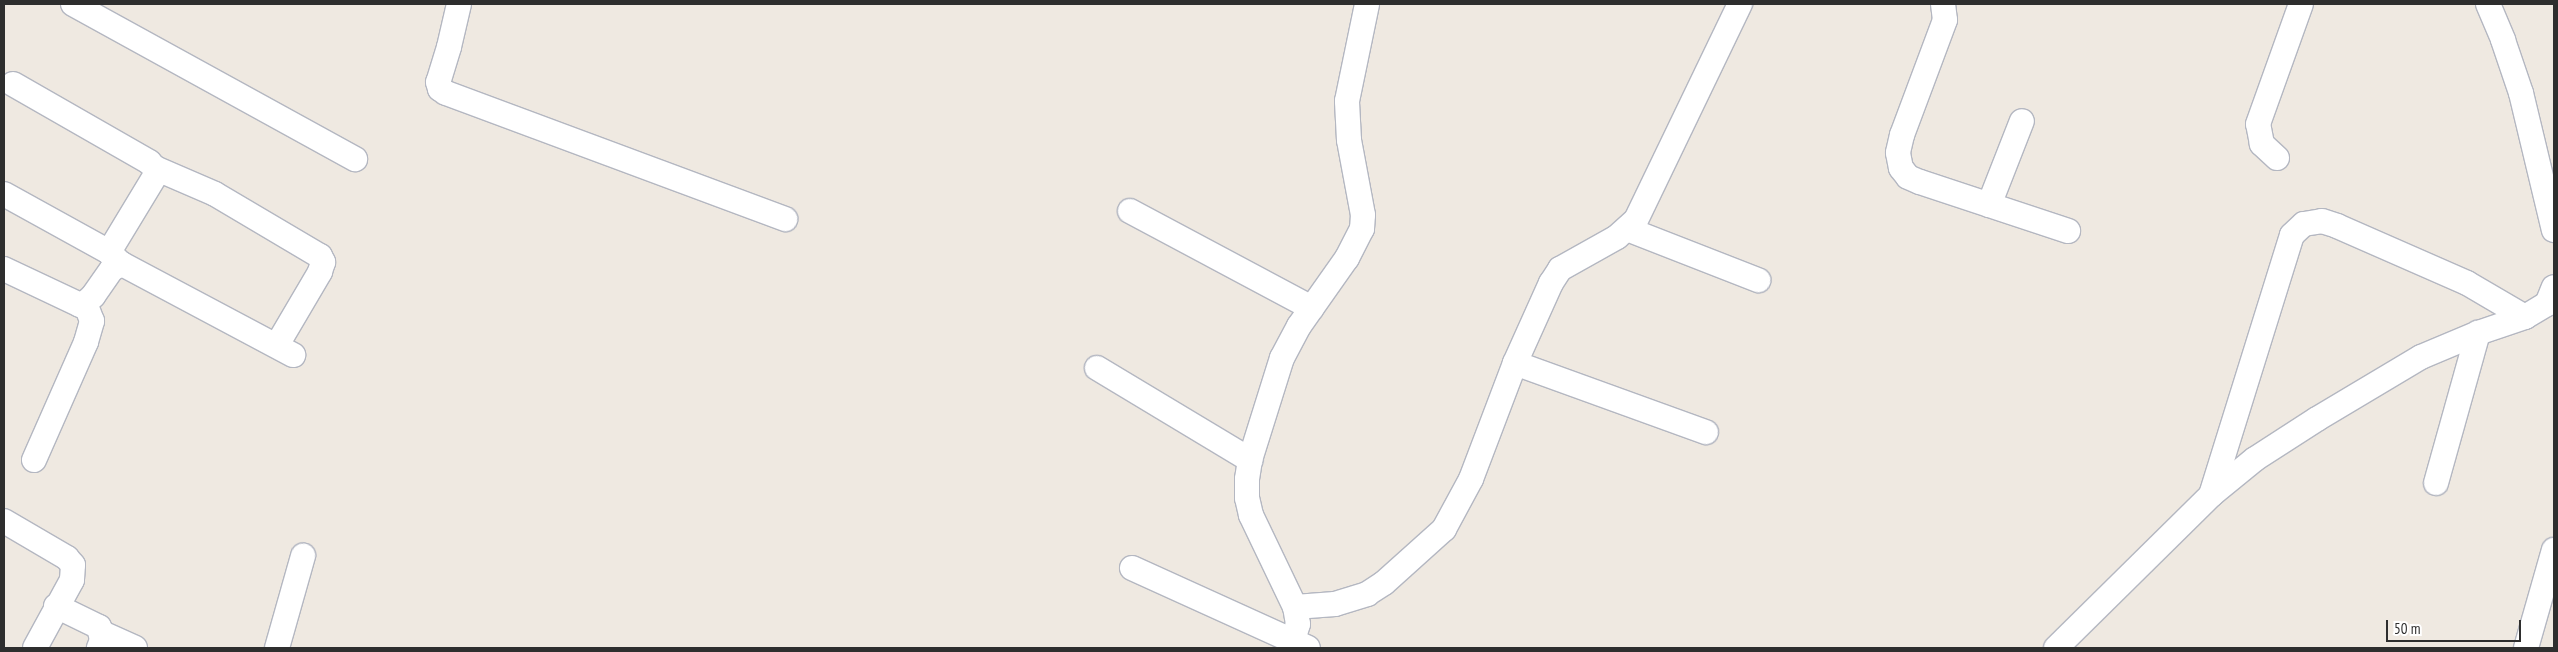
<!DOCTYPE html>
<style>
body{margin:0}
#map{position:relative;width:2558px;height:652px;overflow:hidden;background:#efe9e1;font-family:"PT Sans Narrow",sans-serif}
div>[style]{position:absolute}
.roads{filter:drop-shadow(1px 0 #b4b7c1) drop-shadow(-1px 0 #b4b7c1) drop-shadow(0 1px #b4b7c1) drop-shadow(0 -1px #b4b7c1)}
.minor>*{height:24px;margin:-12px;padding:0 12px;transform-origin:12px;border-radius:12px;background:#fff}
span{translate:-50% -50%;white-space:nowrap;text-align:center;line-height:1.15;-webkit-text-stroke:4px #fff;paint-order:stroke}
.frame{position:absolute;inset:0;border:5px solid #2e2e2e;pointer-events:none}
.scale{position:absolute;left:2386px;top:620px;width:135px;height:22px;box-sizing:border-box;border:2px solid #2e2e2e;border-top:0;padding-left:6px;font-size:15px;line-height:18px;white-space:nowrap;color:#2e2e2e;-webkit-text-stroke:4px #fff;paint-order:stroke}
</style>
<div id="map">
<div class="roads">
<div class="minor">
<div style="left:73px;top:4px;width:322px;rotate:28.8deg"></div>
<div style="left:459px;top:4px;width:44px;rotate:103.1deg"></div>
<div style="left:449px;top:47px;width:37px;rotate:107deg"></div>
<div style="left:438px;top:82px;width:7px;rotate:74deg"></div>
<div style="left:440px;top:89px;width:7px;rotate:34deg"></div>
<div style="left:446px;top:93px;width:362px;rotate:20.4deg"></div>
<div style="left:1943px;top:4px;width:16px;rotate:83deg"></div>
<div style="left:1945px;top:20px;width:123px;rotate:110.5deg"></div>
<div style="left:1902px;top:135px;width:18px;rotate:103deg"></div>
<div style="left:1898px;top:153px;width:15px;rotate:79deg"></div>
<div style="left:1901px;top:168px;width:11px;rotate:52deg"></div>
<div style="left:1908px;top:177px;width:13px;rotate:23deg"></div>
<div style="left:1920px;top:182px;width:156px;rotate:18.3deg"></div>
<div style="left:2488px;top:4px;width:39px;rotate:67deg"></div>
<div style="left:2503px;top:40px;width:56px;rotate:71.2deg"></div>
<div style="left:2521px;top:93px;width:141px;rotate:76.5deg"></div>
<div style="left:13px;top:84px;width:157px;rotate:29.8deg"></div>
<div style="left:149px;top:162px;width:8px;rotate:45deg"></div>
<div style="left:155px;top:168px;width:8px;rotate:90deg"></div>
<div style="left:155px;top:176px;width:89px;rotate:121.2deg"></div>
<div style="left:2277px;top:158px;width:21px;rotate:-137deg"></div>
<div style="left:2262px;top:144px;width:20px;rotate:-101deg"></div>
<div style="left:2258px;top:124px;width:127px;rotate:-70.3deg"></div>
<div style="left:155px;top:168px;width:65px;rotate:23.4deg"></div>
<div style="left:215px;top:194px;width:122px;rotate:30.6deg"></div>
<div style="left:320px;top:256px;width:7px;rotate:63deg"></div>
<div style="left:323px;top:262px;width:10px;rotate:107deg"></div>
<div style="left:320px;top:272px;width:85px;rotate:120.5deg"></div>
<div style="left:4px;top:194px;width:120px;rotate:28.9deg"></div>
<div style="left:109px;top:252px;width:16px;rotate:45deg"></div>
<div style="left:1989px;top:205px;width:90px;rotate:-68.6deg"></div>
<div style="left:1130px;top:211px;width:206px;rotate:28.1deg"></div>
<div style="left:1627px;top:229px;width:141px;rotate:21.3deg"></div>
<div style="left:4px;top:269px;width:84px;rotate:25.3deg"></div>
<div style="left:80px;top:305px;width:5px;rotate:-22deg"></div>
<div style="left:85px;top:303px;width:11px;rotate:-41deg"></div>
<div style="left:93px;top:296px;width:33px;rotate:-55deg"></div>
<div style="left:112px;top:269px;width:11px;rotate:-27deg"></div>
<div style="left:122px;top:264px;width:194px;rotate:28deg"></div>
<div style="left:1515px;top:363px;width:203px;rotate:19.9deg"></div>
<div style="left:1097px;top:368px;width:179px;rotate:31deg"></div>
<div style="left:34px;top:460px;width:129px;rotate:-66.2deg"></div>
<div style="left:86px;top:342px;width:22px;rotate:-74deg"></div>
<div style="left:92px;top:321px;width:19px;rotate:-111deg"></div>
<div style="left:2436px;top:483px;width:156px;rotate:-74.4deg"></div>
<div style="left:2211px;top:495px;width:272px;rotate:-72.7deg"></div>
<div style="left:2292px;top:235px;width:16px;rotate:-43deg"></div>
<div style="left:2304px;top:224px;width:18px;rotate:-9deg"></div>
<div style="left:2322px;top:221px;width:16px;rotate:18deg"></div>
<div style="left:2337px;top:226px;width:142px;rotate:23.7deg"></div>
<div style="left:2467px;top:283px;width:67px;rotate:30.4deg"></div>
<div style="left:4px;top:521px;width:73px;rotate:30.4deg"></div>
<div style="left:67px;top:558px;width:9px;rotate:49deg"></div>
<div style="left:73px;top:565px;width:15px;rotate:94deg"></div>
<div style="left:72px;top:580px;width:77px;rotate:118.6deg"></div>
<div style="left:1132px;top:568px;width:193px;rotate:24.4deg"></div>
<div style="left:56px;top:606px;width:48px;rotate:26deg"></div>
<div style="left:99px;top:627px;width:13px;rotate:77deg"></div>
<div style="left:102px;top:640px;width:9px;rotate:111deg"></div>
<div style="left:1295px;top:607px;width:40px;rotate:-4.3deg"></div>
<div style="left:1335px;top:604px;width:34px;rotate:-17deg"></div>
<div style="left:1367px;top:594px;width:20px;rotate:-33deg"></div>
<div style="left:1384px;top:583px;width:81px;rotate:-42deg"></div>
<div style="left:1444px;top:529px;width:57px;rotate:-61.6deg"></div>
<div style="left:1471px;top:479px;width:124px;rotate:-69.2deg"></div>
<div style="left:1515px;top:363px;width:88px;rotate:-65.8deg"></div>
<div style="left:1551px;top:283px;width:17px;rotate:-57deg"></div>
<div style="left:1560px;top:269px;width:65px;rotate:-29.3deg"></div>
<div style="left:1617px;top:237px;width:25px;rotate:-42deg"></div>
<div style="left:1636px;top:220px;width:240px;rotate:-64.3deg"></div>
<div style="left:102px;top:633px;width:36px;rotate:24deg"></div>
<div style="left:277px;top:648px;width:96px;rotate:-74.2deg"></div>
<div style="left:1291px;top:648px;width:25px;rotate:-74deg"></div>
<div style="left:1298px;top:624px;width:17px;rotate:-100deg"></div>
<div style="left:1295px;top:607px;width:102px;rotate:-115.6deg"></div>
<div style="left:1251px;top:515px;width:17px;rotate:-103deg"></div>
<div style="left:1247px;top:498px;width:19px;rotate:-90deg"></div>
<div style="left:1247px;top:479px;width:19px;rotate:-81deg"></div>
<div style="left:1250px;top:460px;width:107px;rotate:-72.6deg"></div>
<div style="left:1282px;top:358px;width:36px;rotate:-62deg"></div>
<div style="left:1299px;top:326px;width:83px;rotate:-54.8deg"></div>
<div style="left:1347px;top:258px;width:33px;rotate:-63deg"></div>
<div style="left:1362px;top:229px;width:14px;rotate:-86deg"></div>
<div style="left:1363px;top:215px;width:76px;rotate:-100.6deg"></div>
<div style="left:1349px;top:140px;width:39px;rotate:-93deg"></div>
<div style="left:1347px;top:101px;width:99px;rotate:-78.3deg"></div>
<div style="left:2056px;top:648px;width:218px;rotate:-44.6deg"></div>
<div style="left:2211px;top:495px;width:57px;rotate:-39.3deg"></div>
<div style="left:2255px;top:459px;width:74px;rotate:-32.8deg"></div>
<div style="left:2317px;top:419px;width:121px;rotate:-30.8deg"></div>
<div style="left:2421px;top:357px;width:62px;rotate:-22.8deg"></div>
<div style="left:2478px;top:333px;width:50px;rotate:-18.8deg"></div>
<div style="left:2525px;top:317px;width:26px;rotate:-31deg"></div>
<div style="left:2547px;top:304px;width:18px;rotate:-68deg"></div>
<div style="left:2526px;top:648px;width:102px;rotate:-74.1deg"></div>
</div>
</div>
<div class="frame"></div>
<div class="scale">50 m</div>
</div>
